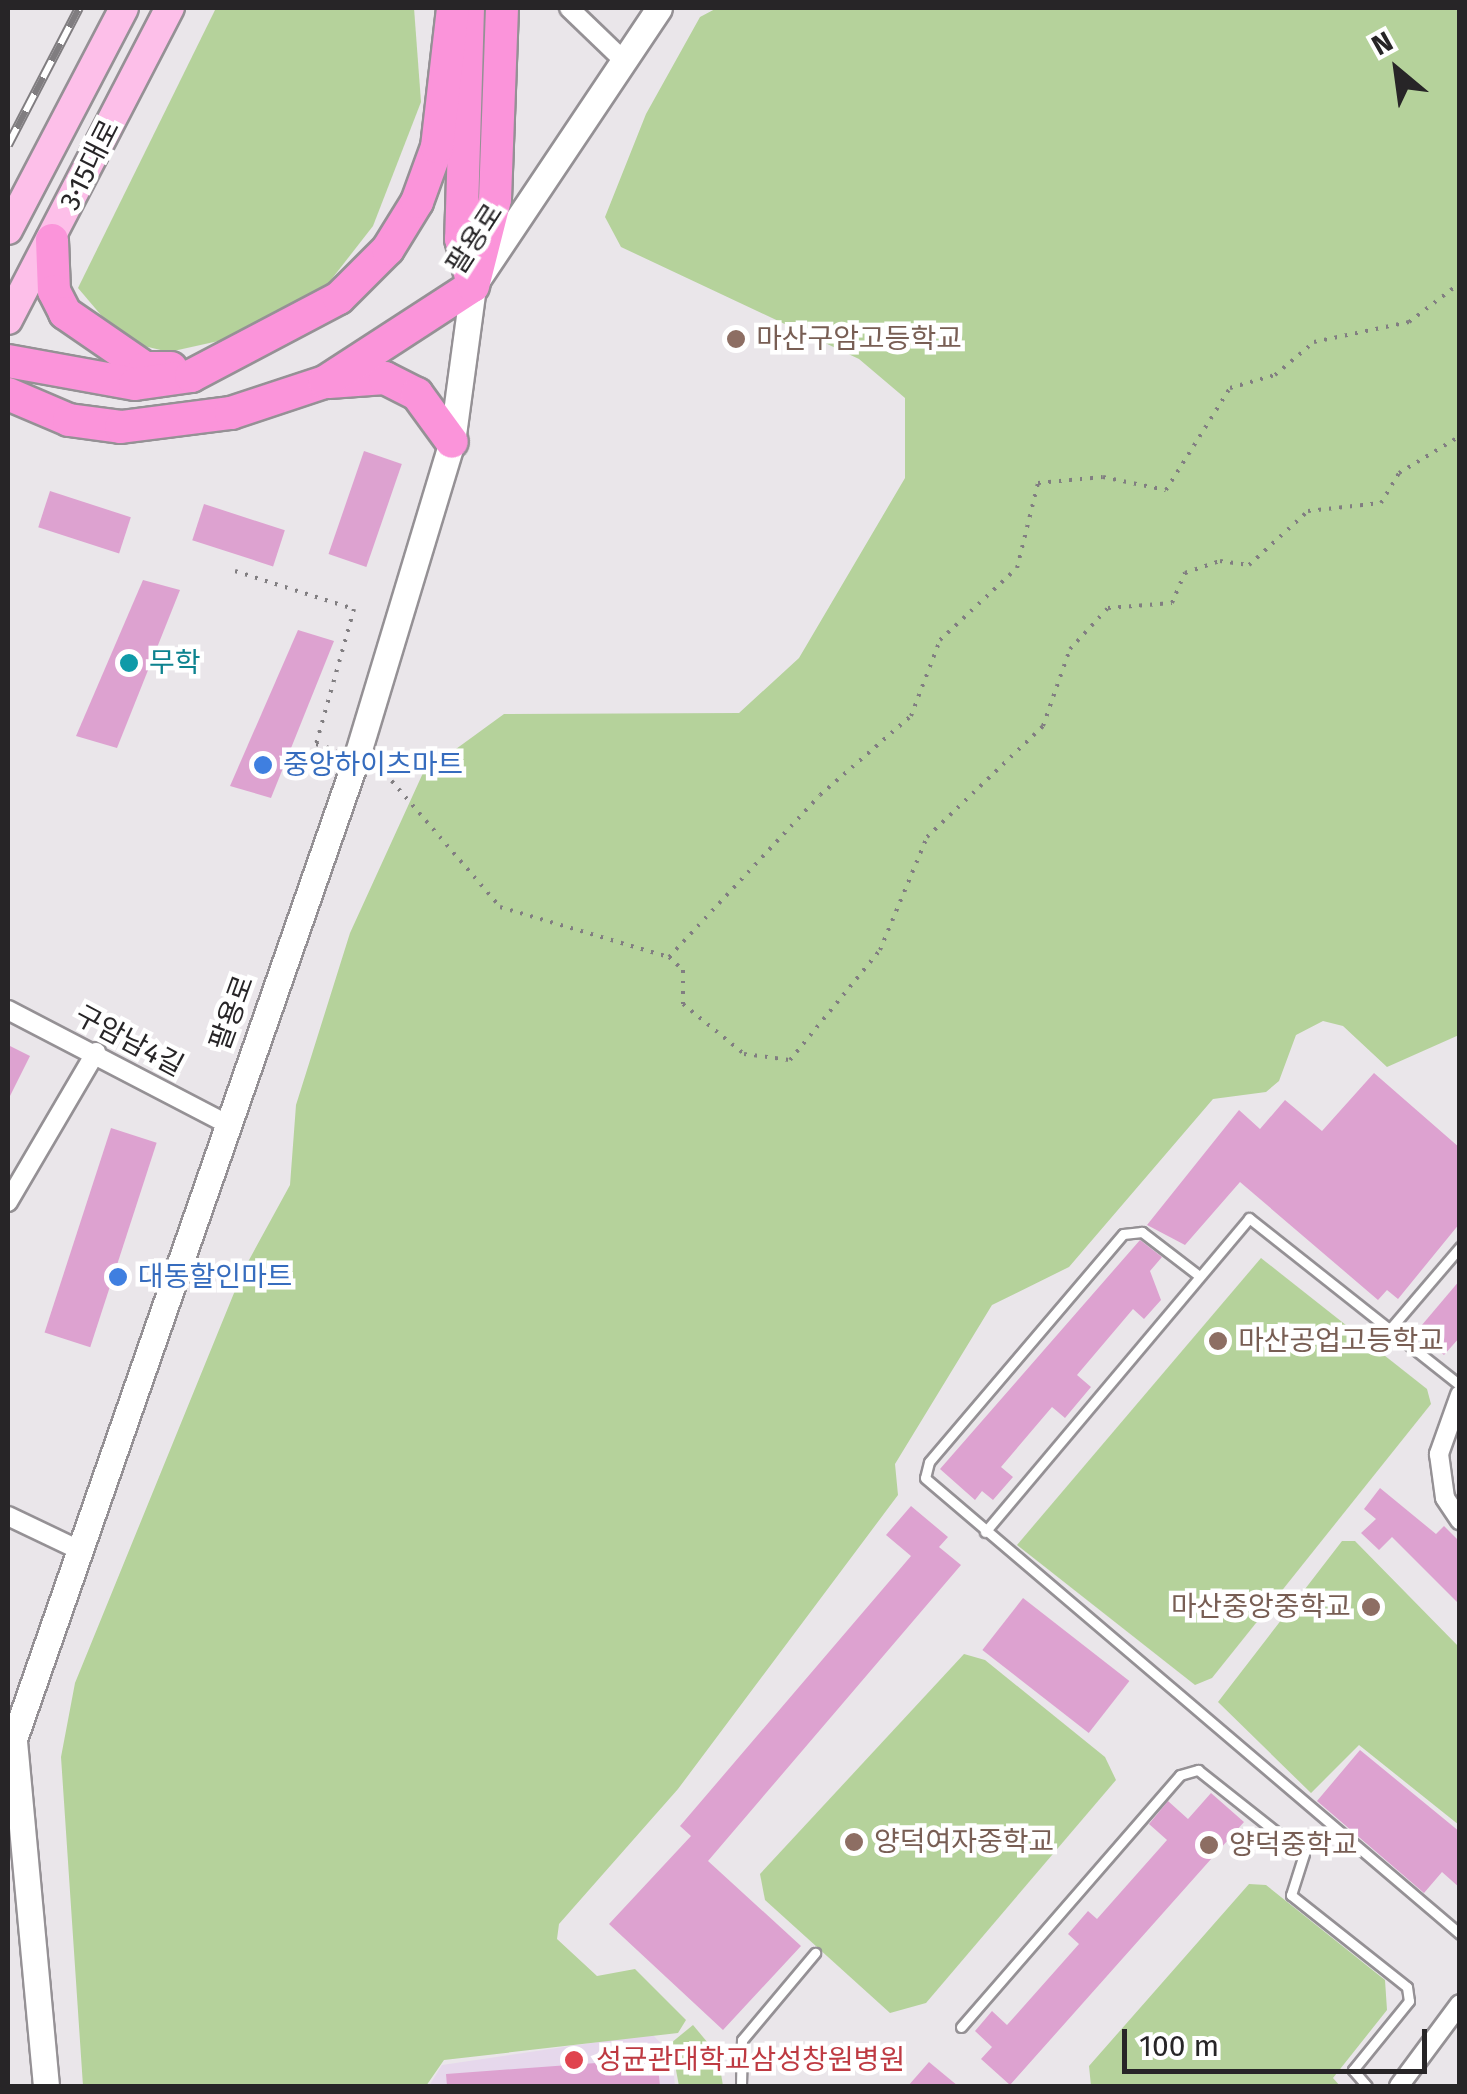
<!DOCTYPE html>
<meta charset="utf-8">
<style>
body{margin:0}
#map{position:relative;width:1467px;height:2094px;overflow:hidden;background:#eae6ea;font-family:"Fira Sans","Noto Sans KR",sans-serif}
div>[style]{position:absolute}
.medical>*{inset:0;background:#e6d8ec}
.green>*{inset:0;background:#b5d29b}
.building>*{inset:0;background:#dda2d0;transform-origin:0 0}
.path>*{height:4px;margin-top:-2px;transform-origin:0;background:repeating-linear-gradient(90deg,#817e81 0 2.5px,transparent 0 10.5px)}
.roads{filter:drop-shadow(2px 0 #959195) drop-shadow(-2px 0 #959195) drop-shadow(0 2px #959195) drop-shadow(0 -2px #959195)}
.lane>*{height:9px;margin:-4.5px;padding:0 4.5px;transform-origin:4.5px;border-radius:4.5px;background:#fff}
.street>*{height:18px;margin:-9px;padding:0 9px;transform-origin:9px;border-radius:9px;background:#fff}
.secondary>*{height:25px;margin:-12.5px;padding:0 12.5px;transform-origin:12.5px;border-radius:12.5px;background:#fff}
.primary>*{height:28px;margin:-14px;padding:0 14px;transform-origin:14px;border-radius:14px;background:#fdbfe9}
.highway>*{height:32px;margin:-16px;padding:0 16px;transform-origin:16px;border-radius:16px;background:#fb94da}
.rail>*{height:10px;margin-top:-5px;transform-origin:0;background:repeating-linear-gradient(90deg,#fff 0 19px,#807d80 0 38px);box-sizing:border-box;border-block:2px solid #807d80}
.dots>*{width:28px;height:28px;translate:-50% -50%;box-sizing:border-box;border:5px solid #fff;border-radius:50%}
span{translate:-50% -50%;white-space:nowrap;text-align:center;line-height:1.15;-webkit-text-stroke:9px #fff;paint-order:stroke}
.street-label{font-size:28px;color:#272527}
.education-label{font-size:28px;color:#785e54}
.left{translate:0 -50%;text-align:left}
.right{translate:-100% -50%;text-align:right}
.culture-label{font-size:28px;color:#0d838f}
.shop-label{font-size:28px;color:#366cbe}
.health-label{font-size:28px;color:#be3a42}
.frame{position:absolute;inset:0;border:10px solid #272527;pointer-events:none}
.north{position:absolute;left:1347px;top:20px;width:100px;height:100px;-webkit-text-stroke:8px #fff;paint-order:stroke;rotate:331deg;font-size:28px;font-weight:700;line-height:40px;text-align:center;color:#272527}
.north::after{content:'';display:block;margin:auto;width:35px;height:45px;background:#272527;clip-path:polygon(50% 0,100% 100%,50% 72%,0 100%)}
.scale{position:absolute;left:1122px;top:2029px;width:305px;height:45px;box-sizing:border-box;border:5px solid #272527;border-top:0;padding-left:12px;font-size:30px;line-height:35px;white-space:nowrap;color:#272527;-webkit-text-stroke:8px #fff;paint-order:stroke}
</style>
<div id="map">
<div class="medical">
<div style="clip-path:polygon(652px 2034px,672px 2055px,675px 2086px,429px 2086px,442px 2065px)"></div>
</div>
<div class="green">
<div style="clip-path:polygon(216px 8px,414px 8px,421px 102px,373px 226px,320px 294px,232px 338px,169px 352px,123px 341px,78px 288px)"></div>
<div style="clip-path:polygon(717px 8px,1459px 8px,1459px 1035px,1387px 1067px,1343px 1026px,1323px 1021px,1296px 1035px,1279px 1081px,1266px 1092px,1213px 1099px,1069px 1267px,992px 1305px,895px 1464px,898px 1495px,678px 1789px,559px 1924px,557px 1939px,597px 1976px,635px 1969px,686px 2020px,678px 2033px,444px 2060px,426px 2086px,83px 2086px,61px 1757px,75px 1683px,243px 1271px,290px 1185px,296px 1105px,350px 933px,423px 773px,504px 714px,739px 713px,799px 658px,905px 478px,905px 398px,859px 359px,621px 247px,605px 217px,646px 114px,700px 17px)"></div>
<div style="clip-path:polygon(1261px 1258px,1427px 1389px,1431px 1404px,1212px 1678px,1195px 1685px,1017px 1545px)"></div>
<div style="clip-path:polygon(1342px 1541px,1355px 1541px,1459px 1647px,1459px 1825px,1359px 1745px,1311px 1793px,1218px 1702px)"></div>
<div style="clip-path:polygon(964px 1654px,985px 1660px,1105px 1757px,1116px 1780px,926px 2003px,890px 2013px,765px 1900px,760px 1874px)"></div>
<div style="clip-path:polygon(1249px 1884px,1266px 1885px,1385px 1980px,1387px 2010px,1333px 2078px,1340px 2086px,1091px 2086px,1089px 2066px)"></div>
<div style="clip-path:polygon(693px 2025px,718px 2055px,723px 2086px,679px 2086px,671px 2043px)"></div>
</div>
<div class="building">
<div style="left:364px;top:451px;width:40px;height:109px;rotate:19deg"></div>
<div style="left:50px;top:491px;width:85px;height:38px;rotate:18deg"></div>
<div style="left:204px;top:504px;width:85px;height:38px;rotate:18deg"></div>
<div style="clip-path:polygon(143px 580px,180px 590px,117px 748px,76px 736px)"></div>
<div style="clip-path:polygon(298px 630px,334px 641px,271px 798px,230px 786px)"></div>
<div style="clip-path:polygon(8px 1045px,30px 1056px,8px 1100px)"></div>
<div style="clip-path:polygon(1374px 1073px,1460px 1148px,1460px 1223px,1398px 1299px,1387px 1290px,1378px 1300px,1240px 1182px,1185px 1245px,1147px 1225px,1239px 1110px,1260px 1129px,1285px 1100px,1322px 1131px)"></div>
<div style="left:111px;top:1128px;width:48px;height:215px;rotate:18deg"></div>
<div style="clip-path:polygon(1140px 1240px,1162px 1257px,1150px 1271px,1161px 1300px,1144px 1319px,1133px 1309px,1077px 1375px,1091px 1387px,1065px 1418px,1052px 1407px,1001px 1467px,1013px 1477px,993px 1500px,982px 1491px,975px 1500px,940px 1469px)"></div>
<div style="clip-path:polygon(1460px 1280px,1460px 1337px,1444px 1355px,1416px 1332px)"></div>
<div style="clip-path:polygon(1380px 1488px,1436px 1534px,1444px 1526px,1460px 1542px,1460px 1605px,1392px 1537px,1379px 1550px,1361px 1533px,1376px 1519px,1364px 1509px)"></div>
<div style="clip-path:polygon(911px 1506px,948px 1537px,939px 1547px,961px 1565px,708px 1861px,801px 1946px,723px 2030px,609px 1924px,691px 1836px,680px 1826px,911px 1556px,886px 1535px)"></div>
<div style="left:1023px;top:1598px;width:135px;height:66px;rotate:38deg"></div>
<div style="clip-path:polygon(1360px 1750px,1460px 1832px,1460px 1888px,1442px 1872px,1424px 1893px,1317px 1801px)"></div>
<div style="clip-path:polygon(1211px 1793px,1244px 1822px,1010px 2085px,981px 2059px,992px 2047px,975px 2031px,992px 2011px,1007px 2025px,1079px 1944px,1068px 1934px,1088px 1911px,1097px 1919px,1167px 1840px,1149px 1824px,1168px 1801px,1188px 1819px)"></div>
<div style="clip-path:polygon(656px 2048px,660px 2086px,447px 2086px,446px 2074px,596px 2063px,595px 2056px)"></div>
<div style="clip-path:polygon(929px 2062px,958px 2086px,908px 2086px)"></div>
</div>
<div class="path">
<div style="left:235px;top:571px;width:125px;rotate:17.7deg"></div>
<div style="left:354px;top:609px;width:140px;rotate:105.7deg"></div>
<div style="left:316px;top:744px;width:21px;rotate:17deg"></div>
<div style="left:378px;top:765px;width:187px;rotate:49.3deg"></div>
<div style="left:500px;top:907px;width:176px;rotate:16.5deg"></div>
<div style="left:669px;top:957px;width:221px;rotate:-47deg"></div>
<div style="left:820px;top:795px;width:121px;rotate:-41deg"></div>
<div style="left:911px;top:716px;width:81px;rotate:-69.1deg"></div>
<div style="left:940px;top:640px;width:105px;rotate:-43.1deg"></div>
<div style="left:1017px;top:568px;width:88px;rotate:-76.1deg"></div>
<div style="left:1038px;top:483px;width:65px;rotate:-5.3deg"></div>
<div style="left:1103px;top:477px;width:64px;rotate:11.7deg"></div>
<div style="left:1166px;top:490px;width:120px;rotate:-57.9deg"></div>
<div style="left:1230px;top:388px;width:47px;rotate:-16.1deg"></div>
<div style="left:1275px;top:375px;width:51px;rotate:-40.2deg"></div>
<div style="left:1314px;top:342px;width:97px;rotate:-11.9deg"></div>
<div style="left:1409px;top:322px;width:64px;rotate:-37.4deg"></div>
<div style="left:669px;top:957px;width:19px;rotate:43deg"></div>
<div style="left:683px;top:970px;width:34px;rotate:90deg"></div>
<div style="left:683px;top:1004px;width:79px;rotate:39.3deg"></div>
<div style="left:744px;top:1054px;width:46px;rotate:7.4deg"></div>
<div style="left:790px;top:1060px;width:142px;rotate:-50.7deg"></div>
<div style="left:880px;top:950px;width:122px;rotate:-67.4deg"></div>
<div style="left:927px;top:837px;width:161px;rotate:-43.7deg"></div>
<div style="left:1043px;top:726px;width:82px;rotate:-70.7deg"></div>
<div style="left:1070px;top:649px;width:56px;rotate:-47.2deg"></div>
<div style="left:1108px;top:608px;width:64px;rotate:-4.5deg"></div>
<div style="left:1172px;top:603px;width:33px;rotate:-67deg"></div>
<div style="left:1185px;top:573px;width:37px;rotate:-19deg"></div>
<div style="left:1220px;top:561px;width:29px;rotate:8deg"></div>
<div style="left:1249px;top:565px;width:80px;rotate:-42.5deg"></div>
<div style="left:1308px;top:511px;width:73px;rotate:-6.3deg"></div>
<div style="left:1381px;top:503px;width:35px;rotate:-59deg"></div>
<div style="left:1399px;top:473px;width:71px;rotate:-31.2deg"></div>
</div>
<div class="roads">
<div class="lane">
<div style="left:1198px;top:1275px;width:71px;rotate:-142.5deg"></div>
<div style="left:1142px;top:1232px;width:19px;rotate:174deg"></div>
<div style="left:1123px;top:1234px;width:299px;rotate:130.4deg"></div>
<div style="left:929px;top:1462px;width:16px;rotate:104deg"></div>
<div style="left:925px;top:1478px;width:703px;rotate:40.44deg"></div>
<div style="left:1390px;top:1329px;width:108px;rotate:-49.5deg"></div>
<div style="left:985px;top:1532px;width:410px;rotate:-49.9deg"></div>
<div style="left:1249px;top:1218px;width:269px;rotate:38.4deg"></div>
<div style="left:961px;top:2027px;width:334px;rotate:-49deg"></div>
<div style="left:1180px;top:1775px;width:19px;rotate:-16deg"></div>
<div style="left:1198px;top:1770px;width:135px;rotate:38.4deg"></div>
<div style="left:1304px;top:1854px;width:43px;rotate:107.6deg"></div>
<div style="left:1291px;top:1895px;width:148px;rotate:38.4deg"></div>
<div style="left:1407px;top:1987px;width:14px;rotate:82deg"></div>
<div style="left:1409px;top:2001px;width:89px;rotate:129.1deg"></div>
<div style="left:1353px;top:2070px;width:21px;rotate:49deg"></div>
<div style="left:741px;top:2086px;width:46px;rotate:-88.8deg"></div>
<div style="left:742px;top:2040px;width:114px;rotate:-50deg"></div>
</div>
<div class="street">
<div style="left:569px;top:8px;width:74px;rotate:43.9deg"></div>
<div style="left:8px;top:1010px;width:245px;rotate:27.5deg"></div>
<div style="left:8px;top:1202px;width:174px;rotate:-59.6deg"></div>
<div style="left:1460px;top:1395px;width:63px;rotate:109.6deg"></div>
<div style="left:1439px;top:1454px;width:44px;rotate:82.2deg"></div>
<div style="left:1445px;top:1498px;width:27px;rotate:56deg"></div>
<div style="left:8px;top:1516px;width:76px;rotate:25.6deg"></div>
<div style="left:1399px;top:2086px;width:102px;rotate:-53.4deg"></div>
</div>
<div class="secondary">
<div style="left:46px;top:2086px;width:348px;rotate:-95.3deg"></div>
<div style="left:14px;top:1739px;width:1041px;rotate:-70.76deg"></div>
<div style="left:357px;top:756px;width:328px;rotate:-73.2deg"></div>
<div style="left:452px;top:442px;width:157px;rotate:-82.3deg"></div>
<div style="left:473px;top:286px;width:334px;rotate:-56.2deg"></div>
</div>
<div class="primary">
<div style="left:8px;top:230px;width:250px;rotate:-62.4deg"></div>
<div style="left:8px;top:320px;width:352px;rotate:-62.6deg"></div>
</div>
<div class="highway">
<div style="left:468px;top:8px;width:231px;rotate:91.7deg"></div>
<div style="left:461px;top:239px;width:43px;rotate:75.3deg"></div>
<div style="left:52px;top:240px;width:51px;rotate:87.8deg"></div>
<div style="left:54px;top:291px;width:25px;rotate:63deg"></div>
<div style="left:65px;top:313px;width:97px;rotate:34.5deg"></div>
<div style="left:145px;top:368px;width:26px"></div>
<div style="left:8px;top:361px;width:129px;rotate:10.3deg"></div>
<div style="left:135px;top:384px;width:57px;rotate:-8.1deg"></div>
<div style="left:191px;top:376px;width:167px;rotate:-27.8deg"></div>
<div style="left:339px;top:298px;width:69px;rotate:-45deg"></div>
<div style="left:388px;top:249px;width:55px;rotate:-58.3deg"></div>
<div style="left:417px;top:202px;width:59px;rotate:-70deg"></div>
<div style="left:437px;top:147px;width:140px;rotate:-83.4deg"></div>
<div style="left:329px;top:382px;width:56px;rotate:-4.1deg"></div>
<div style="left:385px;top:378px;width:36px;rotate:27deg"></div>
<div style="left:417px;top:394px;width:59px;rotate:53.9deg"></div>
<div style="left:8px;top:394px;width:66px;rotate:23.1deg"></div>
<div style="left:69px;top:420px;width:52px;rotate:7.7deg"></div>
<div style="left:121px;top:427px;width:111px;rotate:-7.3deg"></div>
<div style="left:231px;top:413px;width:99px;rotate:-18.3deg"></div>
<div style="left:325px;top:382px;width:176px;rotate:-33deg"></div>
<div style="left:473px;top:286px;width:90px;rotate:-75.8deg"></div>
<div style="left:495px;top:199px;width:191px;rotate:-87.9deg"></div>
</div>
</div>
<div class="rail">
<div style="left:8px;top:145px;width:154px;rotate:-62.6deg"></div>
</div>
<div class="dots">
<div style="left:736px;top:339px;background:#8d6e63"></div>
<div style="left:129px;top:663px;background:#0f9aa8"></div>
<div style="left:263px;top:765px;background:#3f7fe0"></div>
<div style="left:118px;top:1277px;background:#3f7fe0"></div>
<div style="left:1218px;top:1341px;background:#8d6e63"></div>
<div style="left:1371px;top:1607px;background:#8d6e63"></div>
<div style="left:854px;top:1842px;background:#8d6e63"></div>
<div style="left:1209px;top:1845px;background:#8d6e63"></div>
<div style="left:574px;top:2060px;background:#e0444e"></div>
</div>
<div class="street-label">
<span style="left:90px;top:165px;rotate:-63deg">3·15대로</span>
<span style="left:475px;top:239px;rotate:-57deg">팔용로</span>
<span style="left:232px;top:1013px;rotate:-70deg">팔용로</span>
<span style="left:129px;top:1041px;rotate:28deg">구암남4길</span>
</div>
<div class="education-label">
<span class="left" style="left:756px;top:339px">마산구암고등학교</span>
<span class="left" style="left:1238px;top:1341px">마산공업고등학교</span>
<span class="right" style="left:1351px;top:1607px">마산중앙중학교</span>
<span class="left" style="left:874px;top:1842px">양덕여자중학교</span>
<span class="left" style="left:1229px;top:1845px">양덕중학교</span>
</div>
<div class="culture-label">
<span class="left" style="left:149px;top:663px">무학</span>
</div>
<div class="shop-label">
<span class="left" style="left:283px;top:765px">중앙하이츠마트</span>
<span class="left" style="left:138px;top:1277px">대동할인마트</span>
</div>
<div class="health-label">
<span class="left" style="left:596px;top:2060px">성균관대학교삼성창원병원</span>
</div>
<div class="frame"></div>
<div class="north">N</div>
<div class="scale">100 m</div>
</div>
